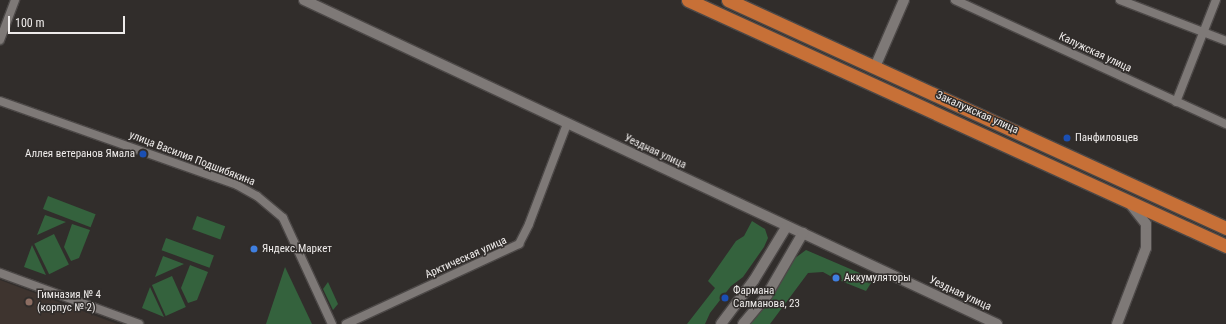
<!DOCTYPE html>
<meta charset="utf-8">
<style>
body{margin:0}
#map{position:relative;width:1226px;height:324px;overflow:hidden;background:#312d2b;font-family:"Roboto Condensed",sans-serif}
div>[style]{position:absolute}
.built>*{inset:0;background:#3e342f}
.green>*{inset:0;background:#34623d;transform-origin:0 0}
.roads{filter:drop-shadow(1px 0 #4c4847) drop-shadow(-1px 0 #4c4847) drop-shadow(0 1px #4c4847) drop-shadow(0 -1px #4c4847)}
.minor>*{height:8px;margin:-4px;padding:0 4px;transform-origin:4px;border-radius:4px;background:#7e7977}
.tertiary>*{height:10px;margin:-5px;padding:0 5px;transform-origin:5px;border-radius:5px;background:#7e7977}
.trunk>*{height:13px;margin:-6.5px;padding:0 6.5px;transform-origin:6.5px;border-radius:6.5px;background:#c77037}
.dots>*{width:11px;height:11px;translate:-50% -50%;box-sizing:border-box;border:2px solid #312d2b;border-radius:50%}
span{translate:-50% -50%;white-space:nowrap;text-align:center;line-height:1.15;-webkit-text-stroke:3px #312d2b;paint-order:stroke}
.street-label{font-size:11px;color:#eeebea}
.poi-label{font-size:11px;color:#eeebea}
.left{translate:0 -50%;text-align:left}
.right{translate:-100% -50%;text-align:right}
.scale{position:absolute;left:8px;top:16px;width:117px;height:18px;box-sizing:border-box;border:2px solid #eeebea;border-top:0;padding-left:5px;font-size:12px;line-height:14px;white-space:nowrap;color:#eeebea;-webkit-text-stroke:3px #312d2b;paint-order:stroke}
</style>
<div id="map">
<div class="built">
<div style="clip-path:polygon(0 280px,117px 324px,0 324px)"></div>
</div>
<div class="green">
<div style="left:48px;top:196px;width:51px;height:14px;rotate:21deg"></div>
<div style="clip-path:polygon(45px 215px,66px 222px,37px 235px)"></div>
<div style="left:197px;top:216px;width:30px;height:14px;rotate:20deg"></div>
<div style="clip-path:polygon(752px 221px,765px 229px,768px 238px,764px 247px,743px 277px,731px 286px,710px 313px,705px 324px,687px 324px,715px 288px,708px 281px,736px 241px,744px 236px)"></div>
<div style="clip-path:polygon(72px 224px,90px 230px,79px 258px,71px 261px,64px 247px)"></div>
<div style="left:54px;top:234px;width:34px;height:22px;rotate:64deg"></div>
<div style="left:166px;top:238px;width:51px;height:13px;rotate:20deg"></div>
<div style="clip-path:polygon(32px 245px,46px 275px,24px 267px)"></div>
<div style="clip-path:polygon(806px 250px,869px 277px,871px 283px,866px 291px,841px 281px,842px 279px,834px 275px,832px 277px,823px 272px,808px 273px,770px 324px,748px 324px,791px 261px)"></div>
<div style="clip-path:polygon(163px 256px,184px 264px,155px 277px)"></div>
<div style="clip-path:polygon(190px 265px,208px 272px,197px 300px,188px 303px,181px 288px)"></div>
<div style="clip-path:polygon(285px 267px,312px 324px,266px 324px)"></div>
<div style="left:172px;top:276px;width:34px;height:22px;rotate:66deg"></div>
<div style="clip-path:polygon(328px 282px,338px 304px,333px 310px,323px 289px)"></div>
<div style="clip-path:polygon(150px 287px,164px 317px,142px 308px)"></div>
</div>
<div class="roads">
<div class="minor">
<div style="left:955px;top:0;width:298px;rotate:24.6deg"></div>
<div style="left:1120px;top:0;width:114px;rotate:21.1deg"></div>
<div style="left:0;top:40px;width:43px;rotate:-69.4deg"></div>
<div style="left:0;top:101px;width:251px;rotate:19.5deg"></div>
<div style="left:237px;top:185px;width:23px;rotate:29deg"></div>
<div style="left:257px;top:196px;width:34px;rotate:40deg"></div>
<div style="left:283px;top:218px;width:117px;rotate:65.2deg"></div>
<div style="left:1176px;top:102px;width:110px;rotate:-68.6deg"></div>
<div style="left:0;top:273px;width:148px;rotate:20.1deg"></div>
<div style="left:346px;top:324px;width:191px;rotate:-24.8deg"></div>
<div style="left:519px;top:244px;width:22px;rotate:-63deg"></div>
<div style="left:529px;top:224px;width:107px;rotate:-69.2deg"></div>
</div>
<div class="tertiary">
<div style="left:304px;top:0;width:765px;rotate:25.06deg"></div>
<div style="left:875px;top:67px;width:73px;rotate:-66.6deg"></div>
<div style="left:721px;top:324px;width:55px;rotate:-53.1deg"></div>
<div style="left:754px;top:280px;width:63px;rotate:-58.6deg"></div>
<div style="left:743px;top:324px;width:38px;rotate:-50deg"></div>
<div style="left:767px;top:295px;width:72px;rotate:-59.9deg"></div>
<div style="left:1117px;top:324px;width:81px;rotate:-69.1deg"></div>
<div style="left:1146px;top:248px;width:24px;rotate:-90deg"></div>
<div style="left:1146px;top:224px;width:23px;rotate:-128deg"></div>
</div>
<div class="trunk">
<div style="left:688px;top:0;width:592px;rotate:24.57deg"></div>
<div style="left:728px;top:0;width:548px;rotate:24.6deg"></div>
</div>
</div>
<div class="dots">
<div style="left:1067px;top:138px;background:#1a4fb4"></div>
<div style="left:143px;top:154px;background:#1a4fb4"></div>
<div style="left:254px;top:249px;background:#3f7fe0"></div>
<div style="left:836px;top:278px;background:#3f7fe0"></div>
<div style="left:725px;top:298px;background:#1a4fb4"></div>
<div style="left:29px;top:302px;background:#8d6e63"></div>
</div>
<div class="street-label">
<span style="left:1095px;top:53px;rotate:25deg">Калужская улица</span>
<span style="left:977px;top:113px;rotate:24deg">Закалужская улица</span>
<span style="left:655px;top:152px;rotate:25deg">Уездная улица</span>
<span style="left:192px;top:159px;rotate:21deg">улица Василия Подшибякина</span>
<span style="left:466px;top:258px;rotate:-24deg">Арктическая улица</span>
<span style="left:960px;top:294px;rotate:25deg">Уездная улица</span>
</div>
<div class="poi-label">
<span class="left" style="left:1075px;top:138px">Панфиловцев</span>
<span class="right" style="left:135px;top:154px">Аллея ветеранов Ямала</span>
<span class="left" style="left:262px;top:249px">Яндекс.Маркет</span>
<span class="left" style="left:844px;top:278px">Аккумуляторы</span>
<span class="left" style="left:733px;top:298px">Фармана<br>Салманова, 23</span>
<span class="left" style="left:37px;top:302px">Гимназия № 4<br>(корпус № 2)</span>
</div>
<div class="scale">100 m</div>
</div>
